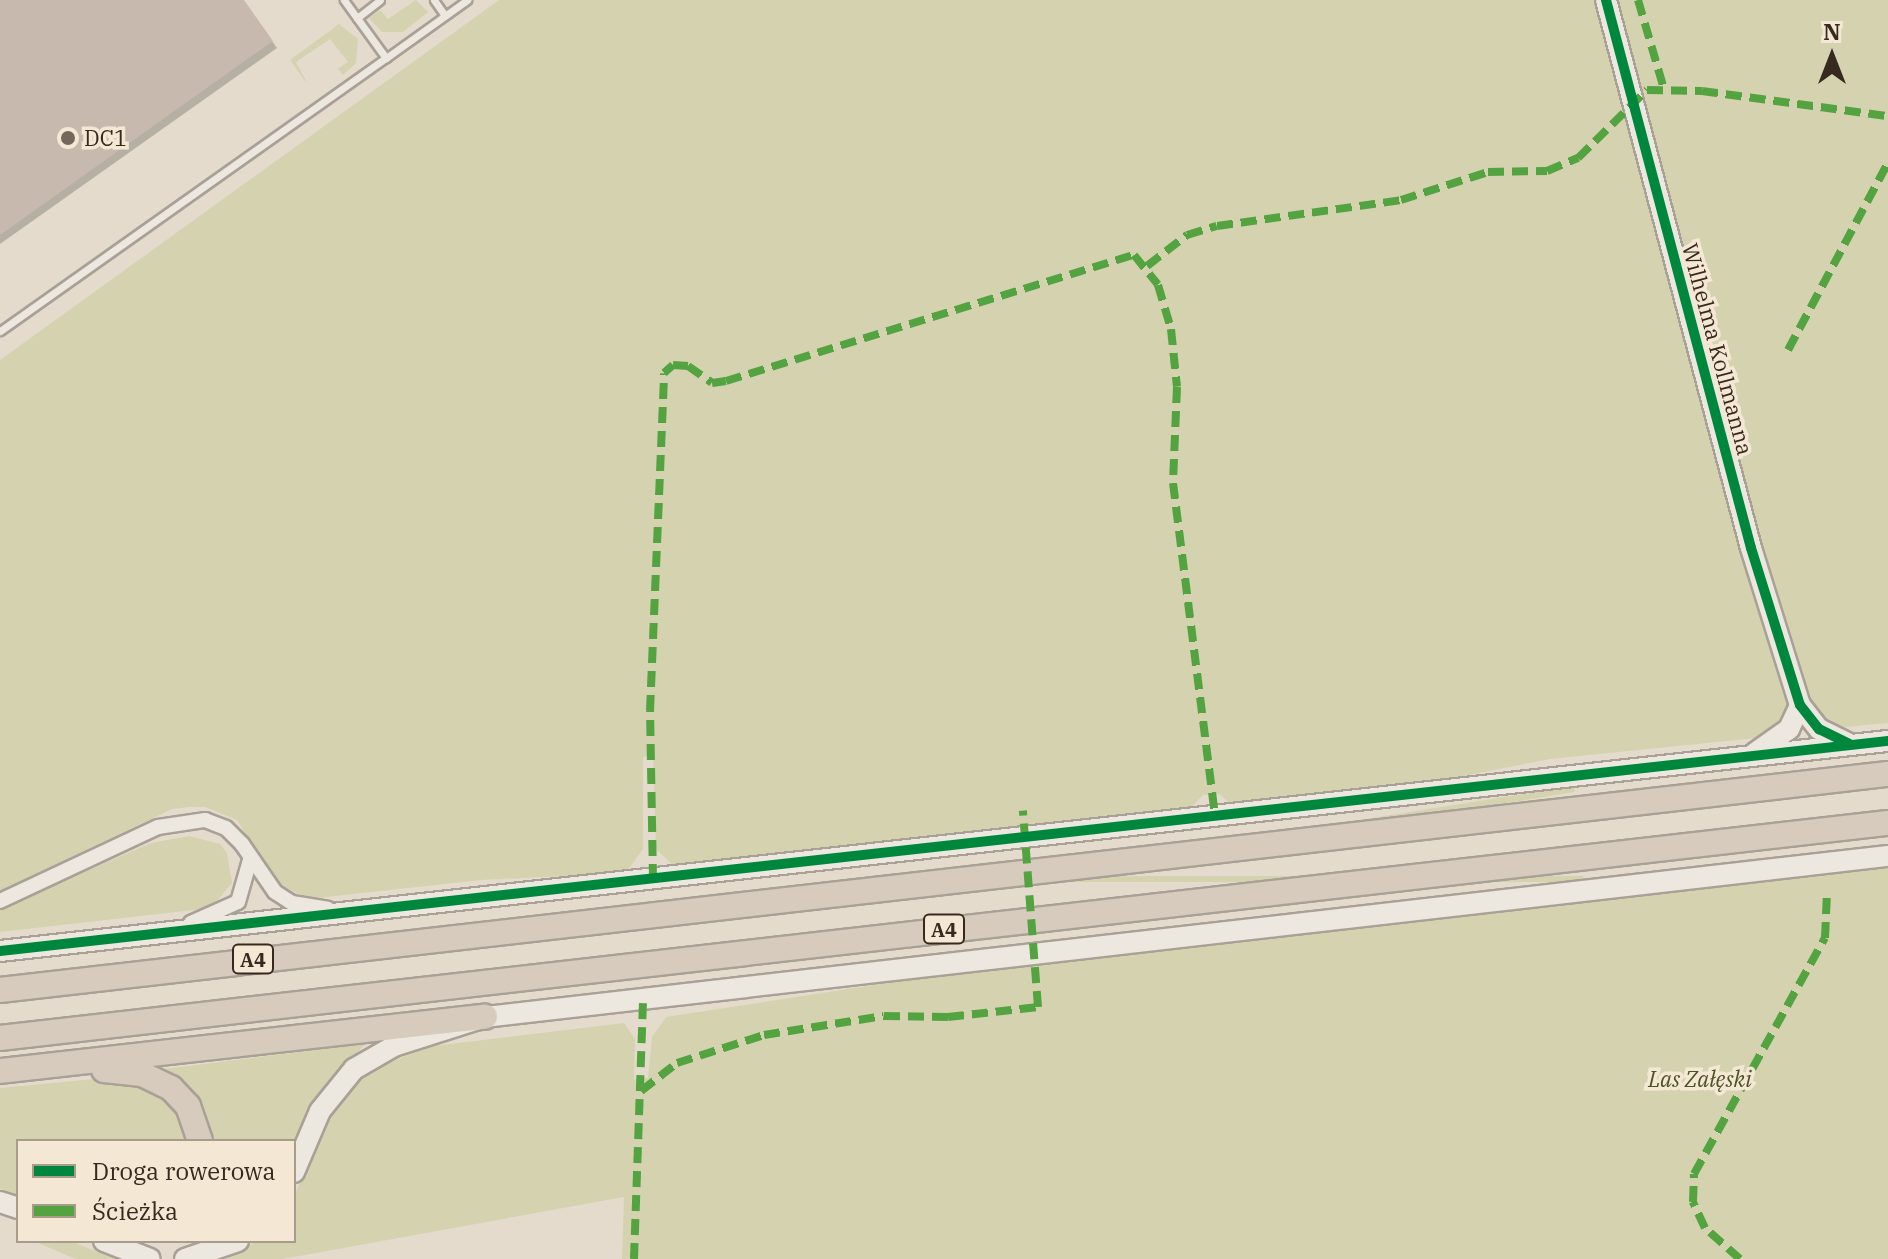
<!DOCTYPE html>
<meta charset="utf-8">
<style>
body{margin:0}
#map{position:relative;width:1888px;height:1259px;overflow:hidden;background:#e4dbcd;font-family:"IBM Plex Serif",serif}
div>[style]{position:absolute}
.green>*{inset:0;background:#d5d2b0;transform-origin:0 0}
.shadow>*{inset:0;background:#0003}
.building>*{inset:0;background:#c8b9ae}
.roads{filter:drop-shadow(2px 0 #a9a096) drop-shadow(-2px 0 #a9a096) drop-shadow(0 2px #a9a096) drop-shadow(0 -2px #a9a096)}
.lane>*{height:7px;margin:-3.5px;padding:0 3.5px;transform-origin:3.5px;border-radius:3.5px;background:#ece7df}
.street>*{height:14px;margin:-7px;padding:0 7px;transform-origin:7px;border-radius:7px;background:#ece7df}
.secondary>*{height:20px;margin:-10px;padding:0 10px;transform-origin:10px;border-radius:10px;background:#ece7df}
.highway>*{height:24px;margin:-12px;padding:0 12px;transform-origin:12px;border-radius:12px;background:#d7cbbe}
.quiet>*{height:8px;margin-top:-4px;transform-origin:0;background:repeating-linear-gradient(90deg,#53a341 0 16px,transparent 0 24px)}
.cycleway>*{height:10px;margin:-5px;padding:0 5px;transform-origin:5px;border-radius:5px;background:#00873e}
.dots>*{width:22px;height:22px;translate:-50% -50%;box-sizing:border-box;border:4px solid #f4e8d4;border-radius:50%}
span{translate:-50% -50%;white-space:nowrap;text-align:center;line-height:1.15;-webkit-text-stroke:7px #f4e8d4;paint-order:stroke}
.shield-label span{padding:2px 6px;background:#f4e8d4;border:2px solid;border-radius:6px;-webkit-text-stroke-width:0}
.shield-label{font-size:20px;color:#37291f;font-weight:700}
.poi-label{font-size:22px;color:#37291f}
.left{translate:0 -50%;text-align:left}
.street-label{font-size:22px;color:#37291f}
.park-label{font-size:22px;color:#4b5326;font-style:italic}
.legend{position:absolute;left:16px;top:1139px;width:280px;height:104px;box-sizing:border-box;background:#f4e8d4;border:2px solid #a89c8c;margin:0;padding:10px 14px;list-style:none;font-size:24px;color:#37291f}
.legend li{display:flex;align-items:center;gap:16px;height:40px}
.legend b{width:40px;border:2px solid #a89c8c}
.north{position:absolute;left:1792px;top:16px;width:80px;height:80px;-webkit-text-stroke:6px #f4e8d4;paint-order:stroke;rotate:0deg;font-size:22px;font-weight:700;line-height:32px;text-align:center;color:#37291f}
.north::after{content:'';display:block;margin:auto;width:28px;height:36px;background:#37291f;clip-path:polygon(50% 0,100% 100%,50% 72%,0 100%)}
</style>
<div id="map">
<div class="green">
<div style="clip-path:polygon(416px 0,428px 12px,403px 32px,382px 32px,369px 18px,380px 10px,388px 19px)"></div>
<div style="clip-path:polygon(499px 0,1597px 0,1750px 582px,1789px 703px,1786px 721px,1766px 737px,1550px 759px,1412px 786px,1232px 805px,1219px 794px,1203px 795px,1189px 810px,673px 865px,656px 849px,653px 754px,643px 757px,643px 849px,626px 873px,481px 880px,308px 899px,275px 882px,237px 820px,205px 807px,189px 807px,172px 809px,0 891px,0 360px)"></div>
<div style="clip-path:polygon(1616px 0,1888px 0,1888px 723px,1834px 728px,1815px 713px,1767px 578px)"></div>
<div style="clip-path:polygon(339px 24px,358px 39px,356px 63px,343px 75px,338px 69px,348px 62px,330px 39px,296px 62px,308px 85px,290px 60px)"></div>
<div style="left:1574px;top:786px;width:6px;height:541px;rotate:81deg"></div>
<div style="clip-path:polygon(189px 836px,220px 844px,227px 853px,232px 883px,211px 908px,0 932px,0 909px,151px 843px)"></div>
<div style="clip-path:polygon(1888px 865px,1888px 1259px,622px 1259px,624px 1197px,283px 1259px,227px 1259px,257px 1241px,294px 1241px,294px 1196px,330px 1117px,363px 1075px,425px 1047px,624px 1023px,635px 1039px,634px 1080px,648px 1078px,652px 1037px,666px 1017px,992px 967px)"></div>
<div style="left:1583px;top:876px;width:6px;height:591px;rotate:90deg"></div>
<div style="clip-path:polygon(365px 1044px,314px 1102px,294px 1150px,294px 1141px,210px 1141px,191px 1090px,164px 1069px)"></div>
<div style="clip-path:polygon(115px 1077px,139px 1081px,169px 1099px,190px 1141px,18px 1141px,18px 1195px,0 1189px,0 1088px)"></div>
<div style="clip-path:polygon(34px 1241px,70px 1241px,115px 1259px,75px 1259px)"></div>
</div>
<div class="shadow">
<div style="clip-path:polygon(0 0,243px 0,277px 48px,0 244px)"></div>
</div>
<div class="building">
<div style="clip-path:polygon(0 0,244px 0,273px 41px,0 235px)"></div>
</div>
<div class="roads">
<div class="lane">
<div style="left:434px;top:0;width:19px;rotate:55deg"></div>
<div style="left:357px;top:18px;width:29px;rotate:-38deg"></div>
<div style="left:386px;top:58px;width:100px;rotate:-35.6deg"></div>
<div style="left:0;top:331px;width:473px;rotate:-35.3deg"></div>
<div style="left:386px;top:58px;width:72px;rotate:-125.9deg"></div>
</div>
<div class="street">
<div style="left:0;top:901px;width:174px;rotate:-25.1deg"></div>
<div style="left:158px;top:827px;width:48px;rotate:-8.5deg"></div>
<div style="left:205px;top:820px;width:22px;rotate:21deg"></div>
<div style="left:226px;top:828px;width:23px;rotate:45deg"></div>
<div style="left:242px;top:844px;width:58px;rotate:55.5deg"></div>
<div style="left:275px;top:892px;width:20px;rotate:33deg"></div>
<div style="left:292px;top:903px;width:36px;rotate:9deg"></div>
<div style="left:191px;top:923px;width:51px;rotate:-24.1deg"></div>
<div style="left:238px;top:902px;width:44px;rotate:-74.1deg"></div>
</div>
<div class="secondary">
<div style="left:1606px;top:0;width:567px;rotate:75.18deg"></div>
<div style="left:1751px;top:548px;width:164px;rotate:72.7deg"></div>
<div style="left:1800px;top:705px;width:31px;rotate:52deg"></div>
<div style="left:1819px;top:729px;width:34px;rotate:26deg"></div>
<div style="left:1755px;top:753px;width:42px;rotate:-35.2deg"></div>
<div style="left:1789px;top:729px;width:26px;rotate:-65deg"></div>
<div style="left:0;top:951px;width:1900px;rotate:-6.35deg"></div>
<div style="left:294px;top:1172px;width:66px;rotate:-66.9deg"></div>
<div style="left:320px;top:1111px;width:54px;rotate:-51deg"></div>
<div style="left:354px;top:1069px;width:46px;rotate:-29.9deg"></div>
<div style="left:394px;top:1046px;width:96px;rotate:-17.7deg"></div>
<div style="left:485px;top:1017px;width:1412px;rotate:-6.55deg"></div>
<div style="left:0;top:1202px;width:19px;rotate:18deg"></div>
<div style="left:104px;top:1241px;width:49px;rotate:21.4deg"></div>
<div style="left:185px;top:1259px;width:56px;rotate:-18.8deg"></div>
</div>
<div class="highway">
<div style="left:0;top:990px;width:1900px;rotate:-6.53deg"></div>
<div style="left:0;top:1038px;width:1900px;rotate:-6.5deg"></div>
<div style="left:104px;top:1070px;width:38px;rotate:6deg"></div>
<div style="left:142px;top:1074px;width:32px;rotate:26deg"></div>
<div style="left:171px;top:1088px;width:25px;rotate:47deg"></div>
<div style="left:188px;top:1106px;width:37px;rotate:71deg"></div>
<div style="left:0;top:1071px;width:488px;rotate:-6.4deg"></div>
</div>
</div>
<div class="quiet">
<div style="left:1638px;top:0;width:93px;rotate:73.7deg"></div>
<div style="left:1147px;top:266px;width:51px;rotate:-37.8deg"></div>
<div style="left:1187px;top:235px;width:31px;rotate:-17deg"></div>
<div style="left:1217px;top:226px;width:186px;rotate:-8deg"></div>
<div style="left:1401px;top:200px;width:91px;rotate:-17.8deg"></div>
<div style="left:1488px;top:172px;width:59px;rotate:-1deg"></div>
<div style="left:1547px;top:171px;width:34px;rotate:-23deg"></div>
<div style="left:1578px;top:158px;width:97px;rotate:-44.6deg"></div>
<div style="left:1647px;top:90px;width:55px;rotate:1deg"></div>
<div style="left:1702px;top:91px;width:188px;rotate:7.7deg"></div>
<div style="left:1788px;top:350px;width:212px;rotate:-61.9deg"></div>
<div style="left:653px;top:880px;width:169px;rotate:-91deg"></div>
<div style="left:650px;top:711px;width:338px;rotate:-87.6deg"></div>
<div style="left:664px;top:373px;width:12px;rotate:-42deg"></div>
<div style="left:673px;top:365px;width:15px;rotate:4deg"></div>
<div style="left:688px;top:366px;width:29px;rotate:35deg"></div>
<div style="left:712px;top:383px;width:14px;rotate:-8deg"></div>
<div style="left:726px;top:381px;width:427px;rotate:-17.2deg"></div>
<div style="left:1134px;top:255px;width:38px;rotate:51deg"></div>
<div style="left:1158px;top:285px;width:46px;rotate:73.5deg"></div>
<div style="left:1171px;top:329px;width:58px;rotate:84.1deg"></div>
<div style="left:1177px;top:387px;width:96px;rotate:92.4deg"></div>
<div style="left:1173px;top:483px;width:337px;rotate:82.8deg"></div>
<div style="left:641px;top:1091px;width:46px;rotate:-37.9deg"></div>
<div style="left:677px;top:1063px;width:91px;rotate:-17.8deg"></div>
<div style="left:764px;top:1035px;width:121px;rotate:-9deg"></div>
<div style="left:884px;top:1016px;width:64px;rotate:0.9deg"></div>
<div style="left:948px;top:1017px;width:91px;rotate:-6.3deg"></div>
<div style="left:1038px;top:1007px;width:197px;rotate:-94.4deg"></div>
<div style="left:634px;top:1259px;width:259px;rotate:-88deg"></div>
<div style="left:1740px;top:1259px;width:47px;rotate:-138.5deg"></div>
<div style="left:1705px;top:1228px;width:29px;rotate:-115deg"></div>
<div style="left:1693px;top:1202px;width:28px;rotate:-88deg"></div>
<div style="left:1694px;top:1174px;width:270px;rotate:-61deg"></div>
<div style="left:1825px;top:938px;width:45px;rotate:-87.5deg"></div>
</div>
<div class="cycleway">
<div style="left:1606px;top:0;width:567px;rotate:75.18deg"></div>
<div style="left:1751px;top:548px;width:164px;rotate:72.7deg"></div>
<div style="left:1800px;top:705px;width:31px;rotate:52deg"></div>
<div style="left:1819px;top:729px;width:34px;rotate:26deg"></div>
<div style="left:0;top:951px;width:1900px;rotate:-6.35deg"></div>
</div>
<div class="dots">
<div style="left:68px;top:138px;background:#74675c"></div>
</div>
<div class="shield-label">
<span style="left:944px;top:929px">A4</span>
<span style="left:253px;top:959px">A4</span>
</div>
<div class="poi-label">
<span class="left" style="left:84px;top:138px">DC1</span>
</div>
<div class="street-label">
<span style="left:1718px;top:349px;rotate:75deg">Wilhelma Kollmanna</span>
</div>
<div class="park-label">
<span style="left:1700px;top:1079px">Las Załęski</span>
</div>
<ul class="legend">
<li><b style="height:10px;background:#00873e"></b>Droga rowerowa</li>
<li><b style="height:10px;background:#53a341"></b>Ścieżka</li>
</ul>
<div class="north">N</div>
</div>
